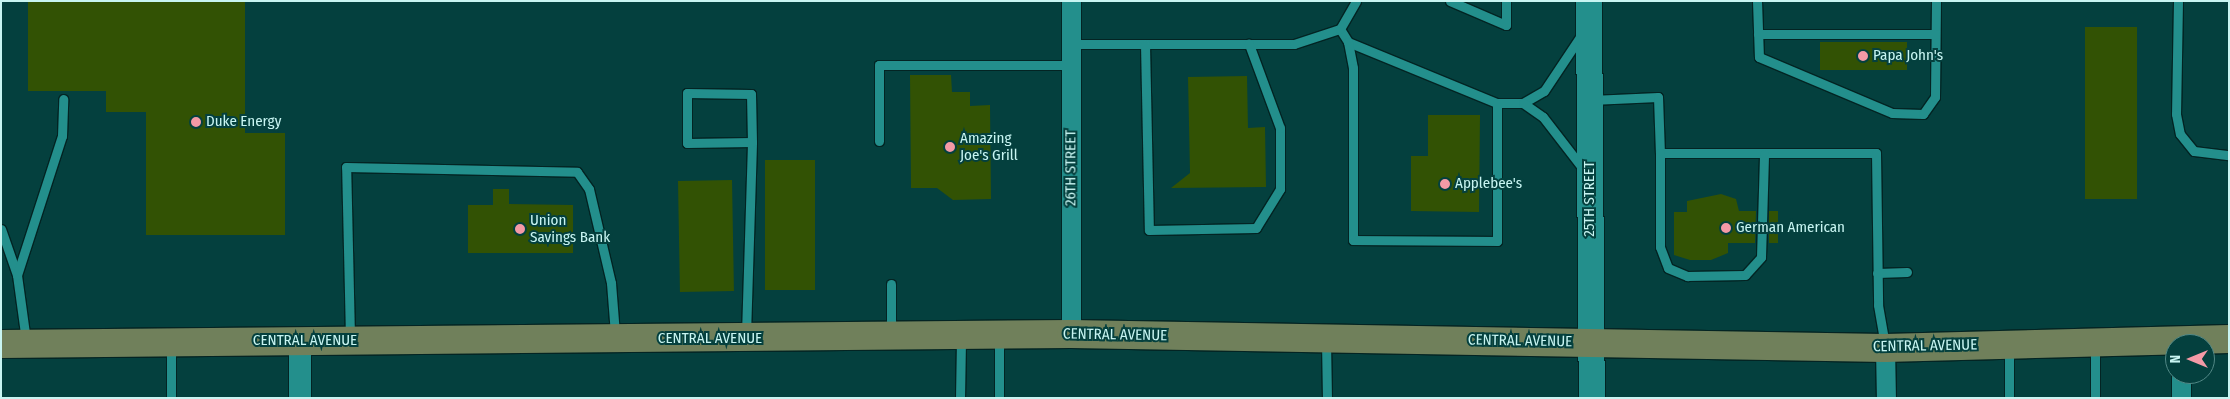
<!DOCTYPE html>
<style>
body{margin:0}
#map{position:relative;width:2230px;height:399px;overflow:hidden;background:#04403e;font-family:"Fira Sans Condensed",sans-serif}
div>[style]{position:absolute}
.building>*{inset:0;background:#325204;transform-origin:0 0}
.roads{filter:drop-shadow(1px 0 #032423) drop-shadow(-1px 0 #032423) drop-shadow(0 1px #032423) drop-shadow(0 -1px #032423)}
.service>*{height:9px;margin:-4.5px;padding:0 4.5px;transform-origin:4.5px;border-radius:4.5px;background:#238f8c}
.minor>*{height:19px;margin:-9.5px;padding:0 9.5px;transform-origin:9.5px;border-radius:9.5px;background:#238f8c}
.tertiary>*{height:22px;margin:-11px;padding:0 11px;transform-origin:11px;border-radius:11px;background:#238f8c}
.secondary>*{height:26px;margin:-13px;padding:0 13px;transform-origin:13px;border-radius:13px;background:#238f8c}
.primary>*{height:28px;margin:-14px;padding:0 14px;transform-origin:14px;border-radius:14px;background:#70805b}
.dots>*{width:14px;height:14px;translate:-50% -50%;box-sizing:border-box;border:2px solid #04403e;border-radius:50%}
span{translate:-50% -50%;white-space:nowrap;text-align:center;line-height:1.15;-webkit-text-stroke:4px #04403e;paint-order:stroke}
.poi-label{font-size:15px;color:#c8f5f2}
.left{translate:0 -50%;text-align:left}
.street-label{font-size:15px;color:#c8f5f2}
.frame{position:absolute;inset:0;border:2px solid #c8f5f2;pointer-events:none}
.north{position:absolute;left:2165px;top:334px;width:50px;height:50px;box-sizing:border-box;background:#04403e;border:1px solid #528886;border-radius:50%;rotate:270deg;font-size:14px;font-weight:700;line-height:20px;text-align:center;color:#c8f5f2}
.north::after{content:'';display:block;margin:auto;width:18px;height:22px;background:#f49aa6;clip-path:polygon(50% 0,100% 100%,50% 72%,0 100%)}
</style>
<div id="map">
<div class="building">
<div style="clip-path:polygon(28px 1px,245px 1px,245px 133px,285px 133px,285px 235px,146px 235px,146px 112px,106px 112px,106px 91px,28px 91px)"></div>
<div style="left:2085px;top:27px;width:52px;height:172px"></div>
<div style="left:1820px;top:42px;width:87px;height:28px"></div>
<div style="clip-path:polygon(910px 75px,951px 75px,952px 92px,970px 92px,970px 106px,990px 105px,991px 199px,953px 200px,937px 188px,911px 188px)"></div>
<div style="clip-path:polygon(1247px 76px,1248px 128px,1265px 127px,1266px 187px,1171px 188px,1190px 173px,1188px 77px)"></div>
<div style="clip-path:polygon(1428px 115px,1480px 115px,1479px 212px,1411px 211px,1411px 156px,1428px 156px)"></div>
<div style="left:815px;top:160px;width:130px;height:50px;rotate:90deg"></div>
<div style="left:732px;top:180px;width:111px;height:54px;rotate:89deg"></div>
<div style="clip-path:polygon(493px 189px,509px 189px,509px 204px,573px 205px,573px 253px,468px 253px,468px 205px,493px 205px)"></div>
<div style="clip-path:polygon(1721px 194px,1736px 199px,1739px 211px,1756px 211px,1755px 243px,1728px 243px,1728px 253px,1711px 260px,1690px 260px,1674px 255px,1674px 212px,1687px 212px,1687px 201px)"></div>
<div style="left:1769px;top:211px;width:9px;height:32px"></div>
</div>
<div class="roads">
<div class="service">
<div style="left:1450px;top:1px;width:61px;rotate:23.2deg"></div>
<div style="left:1506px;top:25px;width:24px;rotate:-90deg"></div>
<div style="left:1757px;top:1px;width:56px;rotate:88deg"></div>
<div style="left:1759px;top:57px;width:144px;rotate:22.8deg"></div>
<div style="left:1892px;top:113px;width:31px;rotate:2deg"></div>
<div style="left:1923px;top:114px;width:21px;rotate:-55deg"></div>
<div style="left:1935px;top:97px;width:96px;rotate:-89.4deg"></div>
<div style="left:2178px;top:1px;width:113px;rotate:91deg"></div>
<div style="left:2176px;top:114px;width:20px;rotate:79deg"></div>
<div style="left:2180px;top:134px;width:22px;rotate:51deg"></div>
<div style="left:2194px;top:151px;width:35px;rotate:7deg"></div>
<div style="left:1340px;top:29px;width:15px;rotate:58deg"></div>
<div style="left:1348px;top:42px;width:161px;rotate:22.3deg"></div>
<div style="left:1497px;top:103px;width:26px"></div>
<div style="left:1523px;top:103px;width:24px;rotate:-30deg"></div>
<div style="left:1544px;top:91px;width:69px;rotate:-56.3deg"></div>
<div style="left:1758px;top:34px;width:177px"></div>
<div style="left:1348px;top:42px;width:26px;rotate:79deg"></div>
<div style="left:1353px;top:68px;width:172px;rotate:90deg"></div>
<div style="left:1353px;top:240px;width:144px;rotate:0.4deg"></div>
<div style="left:1497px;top:241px;width:138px;rotate:-90deg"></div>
<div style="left:1071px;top:44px;width:223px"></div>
<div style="left:1294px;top:44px;width:48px;rotate:-18.1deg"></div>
<div style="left:1340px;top:29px;width:32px;rotate:-60deg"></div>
<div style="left:1145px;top:44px;width:186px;rotate:88.8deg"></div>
<div style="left:1149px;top:230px;width:107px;rotate:-1.1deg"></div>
<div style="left:1256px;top:228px;width:46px;rotate:-58.4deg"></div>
<div style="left:1280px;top:189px;width:61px;rotate:-90deg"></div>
<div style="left:1280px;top:128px;width:90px;rotate:-110.3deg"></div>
<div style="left:1591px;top:100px;width:67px;rotate:-2.6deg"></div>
<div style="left:1658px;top:97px;width:56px;rotate:88deg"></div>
<div style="left:1660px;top:153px;width:216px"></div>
<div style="left:1876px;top:153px;width:152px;rotate:89.2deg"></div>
<div style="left:1878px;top:305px;width:41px;rotate:80.1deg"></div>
<div style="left:1523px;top:103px;width:24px;rotate:35deg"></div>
<div style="left:1543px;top:117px;width:67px;rotate:52.3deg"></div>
<div style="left:879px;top:141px;width:76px;rotate:-90deg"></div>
<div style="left:879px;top:65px;width:192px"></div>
<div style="left:1660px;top:153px;width:94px;rotate:90deg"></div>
<div style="left:1660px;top:247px;width:22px;rotate:69deg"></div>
<div style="left:1668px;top:268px;width:21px;rotate:23deg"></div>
<div style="left:1687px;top:276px;width:58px;rotate:-1deg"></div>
<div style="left:1745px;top:275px;width:24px;rotate:-48deg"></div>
<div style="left:1761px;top:257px;width:103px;rotate:-88.3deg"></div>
<div style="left:1px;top:229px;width:49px;rotate:70.8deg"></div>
<div style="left:17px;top:275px;width:67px;rotate:82.2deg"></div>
<div style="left:1877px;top:273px;width:30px;rotate:-2deg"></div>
<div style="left:17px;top:275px;width:146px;rotate:-72.1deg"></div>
<div style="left:62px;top:136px;width:37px;rotate:-88deg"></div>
<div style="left:891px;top:284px;width:48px;rotate:90deg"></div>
<div style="left:746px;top:334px;width:192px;rotate:-88.2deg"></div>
<div style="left:752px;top:142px;width:48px;rotate:-91.2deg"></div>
<div style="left:751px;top:94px;width:64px;rotate:-179.1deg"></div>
<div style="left:687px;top:93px;width:50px;rotate:90deg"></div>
<div style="left:687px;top:143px;width:65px;rotate:-0.9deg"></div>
<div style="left:350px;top:337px;width:170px;rotate:-91.3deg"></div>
<div style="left:346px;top:167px;width:231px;rotate:1.2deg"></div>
<div style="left:577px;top:172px;width:21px;rotate:55deg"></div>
<div style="left:589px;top:189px;width:97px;rotate:76.8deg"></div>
<div style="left:611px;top:283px;width:51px;rotate:85.5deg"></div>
<div style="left:999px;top:338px;width:60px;rotate:90deg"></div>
<div style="left:1326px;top:341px;width:57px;rotate:89deg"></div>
<div style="left:171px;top:344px;width:54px;rotate:90deg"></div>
<div style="left:2095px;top:344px;width:54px;rotate:90deg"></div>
<div style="left:2009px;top:348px;width:50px;rotate:90deg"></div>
<div style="left:960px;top:398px;width:59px;rotate:-89deg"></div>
</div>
<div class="minor">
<div style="left:1071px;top:1px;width:333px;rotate:90deg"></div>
<div style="left:1885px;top:348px;width:50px;rotate:88.9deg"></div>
<div style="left:2181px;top:374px;width:24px;rotate:90deg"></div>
</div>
<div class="tertiary">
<div style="left:300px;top:341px;width:57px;rotate:90deg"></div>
</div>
<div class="secondary">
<div style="left:1589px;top:1px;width:397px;rotate:89.6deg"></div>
</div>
<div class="primary">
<div style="left:1px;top:344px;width:1070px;rotate:-0.54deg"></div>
<div style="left:1071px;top:334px;width:814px;rotate:0.99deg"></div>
<div style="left:1885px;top:348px;width:344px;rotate:-1.5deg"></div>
</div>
</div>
<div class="dots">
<div style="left:1863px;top:56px;background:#f49aa6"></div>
<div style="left:196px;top:122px;background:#f49aa6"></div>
<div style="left:950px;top:147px;background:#f49aa6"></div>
<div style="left:1445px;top:184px;background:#f49aa6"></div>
<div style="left:1726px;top:228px;background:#f49aa6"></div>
<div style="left:520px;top:229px;background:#f49aa6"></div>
</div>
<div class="poi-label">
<span class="left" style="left:1873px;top:56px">Papa John's</span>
<span class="left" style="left:206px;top:122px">Duke Energy</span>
<span class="left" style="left:960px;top:147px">Amazing<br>Joe's Grill</span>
<span class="left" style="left:1455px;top:184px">Applebee's</span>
<span class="left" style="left:530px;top:229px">Union<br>Savings Bank</span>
<span class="left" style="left:1736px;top:228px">German American</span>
</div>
<div class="street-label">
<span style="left:1071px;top:168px;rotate:-90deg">26TH STREET</span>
<span style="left:1590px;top:199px;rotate:-90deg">25TH STREET</span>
<span style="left:1115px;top:335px;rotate:1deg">CENTRAL AVENUE</span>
<span style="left:710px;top:339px">CENTRAL AVENUE</span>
<span style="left:305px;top:341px">CENTRAL AVENUE</span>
<span style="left:1520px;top:341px;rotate:1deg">CENTRAL AVENUE</span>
<span style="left:1925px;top:346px;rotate:-1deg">CENTRAL AVENUE</span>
</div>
<div class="frame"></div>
<div class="north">N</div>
</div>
